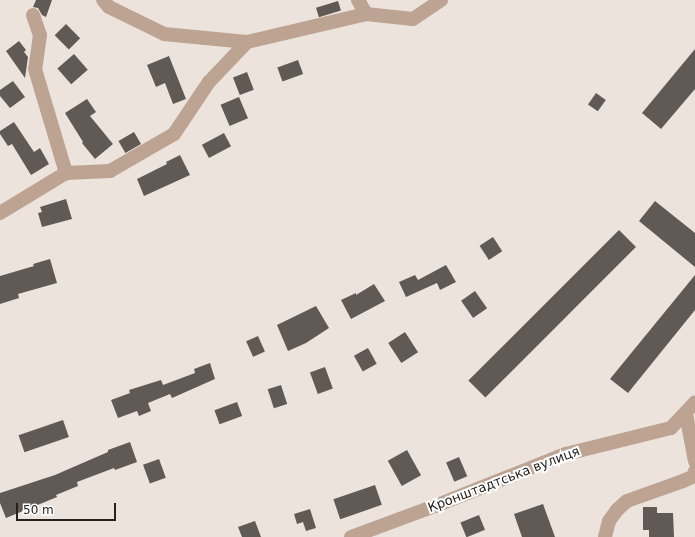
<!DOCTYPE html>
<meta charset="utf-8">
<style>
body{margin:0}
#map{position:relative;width:695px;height:537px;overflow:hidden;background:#ece3dd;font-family:"DejaVu Sans",sans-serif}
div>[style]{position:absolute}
.building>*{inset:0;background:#605954;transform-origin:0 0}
.street>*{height:14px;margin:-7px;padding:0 7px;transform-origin:7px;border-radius:7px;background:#bda391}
span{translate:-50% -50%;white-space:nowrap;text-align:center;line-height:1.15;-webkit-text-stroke:4px #fff;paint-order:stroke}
.street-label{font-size:13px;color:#252220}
.scale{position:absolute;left:16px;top:503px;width:100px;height:18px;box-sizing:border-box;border:2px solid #252220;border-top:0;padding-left:5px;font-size:12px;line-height:14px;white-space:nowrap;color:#252220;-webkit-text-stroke:3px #fff;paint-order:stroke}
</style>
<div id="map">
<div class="building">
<div style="clip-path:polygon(36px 0,52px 0,46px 17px,42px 15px,38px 8px,33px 7px)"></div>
<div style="left:338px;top:1px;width:10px;height:23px;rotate:73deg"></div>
<div style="left:66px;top:24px;width:20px;height:16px;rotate:45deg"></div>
<div style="clip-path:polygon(19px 41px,26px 50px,24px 52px,28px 57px,25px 78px,6px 51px)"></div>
<div style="clip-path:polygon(695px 49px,695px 89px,661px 129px,642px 113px)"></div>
<div style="left:74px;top:54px;width:21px;height:22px;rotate:49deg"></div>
<div style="clip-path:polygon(169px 56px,186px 99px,173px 104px,165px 83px,156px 87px,147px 65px)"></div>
<div style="left:298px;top:60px;width:15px;height:22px;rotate:70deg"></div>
<div style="left:247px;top:72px;width:19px;height:15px;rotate:69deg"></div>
<div style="clip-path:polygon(13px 81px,25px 97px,10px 108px,0 96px,0 90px)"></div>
<div style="left:596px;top:93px;width:12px;height:14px;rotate:35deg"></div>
<div style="left:239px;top:97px;width:23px;height:20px;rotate:67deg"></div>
<div style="clip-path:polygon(87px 99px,96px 112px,90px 116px,113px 144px,95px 159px,82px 143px,83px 142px,65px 113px)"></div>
<div style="clip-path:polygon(14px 122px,34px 152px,40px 148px,49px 164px,31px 175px,12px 144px,8px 146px,0 134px,0 131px)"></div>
<div style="left:134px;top:132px;width:14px;height:18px;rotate:60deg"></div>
<div style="left:224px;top:133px;width:15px;height:25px;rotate:62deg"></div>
<div style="clip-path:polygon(180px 155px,190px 175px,144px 196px,137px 179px,167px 164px,166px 162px)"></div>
<div style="clip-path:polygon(66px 199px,72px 219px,42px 227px,38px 213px,42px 212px,40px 207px)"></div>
<div style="clip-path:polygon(655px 201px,695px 233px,695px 267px,639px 221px)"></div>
<div style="left:619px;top:230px;width:24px;height:213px;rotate:45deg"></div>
<div style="left:493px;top:237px;width:17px;height:16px;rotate:57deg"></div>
<div style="clip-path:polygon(50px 259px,57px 283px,18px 294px,19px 298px,0 304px,0 276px,34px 266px,33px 264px)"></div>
<div style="clip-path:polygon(446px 265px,456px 282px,440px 290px,437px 283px,406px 297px,399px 282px,415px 275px,418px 280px)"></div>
<div style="clip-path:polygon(695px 275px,695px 310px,628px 393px,610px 379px)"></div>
<div style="clip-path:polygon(374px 284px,385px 301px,351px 319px,341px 300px,356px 293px,356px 295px)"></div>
<div style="left:475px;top:291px;width:21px;height:17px;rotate:55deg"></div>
<div style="clip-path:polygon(316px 306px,329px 328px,306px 343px,288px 351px,277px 325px)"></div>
<div style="left:405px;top:332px;width:24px;height:20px;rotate:57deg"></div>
<div style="left:258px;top:336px;width:17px;height:13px;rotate:66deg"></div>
<div style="left:368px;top:348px;width:18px;height:16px;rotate:61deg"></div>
<div style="clip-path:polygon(210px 363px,215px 379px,172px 398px,170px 394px,148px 403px,151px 411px,139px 416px,137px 411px,118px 418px,111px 400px,130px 393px,129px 390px,161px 380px,163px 385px,195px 373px,194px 369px)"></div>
<div style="left:325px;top:367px;width:23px;height:16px;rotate:70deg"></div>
<div style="left:281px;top:385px;width:20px;height:14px;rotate:72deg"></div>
<div style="left:237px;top:402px;width:15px;height:24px;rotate:70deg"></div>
<div style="left:63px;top:420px;width:18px;height:47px;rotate:71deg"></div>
<div style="clip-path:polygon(130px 442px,137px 462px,115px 470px,114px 468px,77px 482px,78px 486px,56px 495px,57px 497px,6px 518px,0 503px,0 493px,55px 475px,108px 452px,108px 450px)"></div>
<div style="left:407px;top:450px;width:29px;height:22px;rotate:61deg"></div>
<div style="left:459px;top:457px;width:21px;height:14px;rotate:67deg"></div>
<div style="left:159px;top:459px;width:20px;height:17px;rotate:70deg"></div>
<div style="left:375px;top:485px;width:21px;height:44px;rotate:71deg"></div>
<div style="clip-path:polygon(543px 504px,555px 537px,522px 537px,514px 514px)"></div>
<div style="clip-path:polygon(643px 507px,657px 507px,657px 513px,673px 513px,674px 537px,649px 537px,649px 530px,643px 530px)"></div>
<div style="clip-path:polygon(310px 509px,316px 528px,306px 531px,303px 522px,297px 524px,294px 514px)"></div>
<div style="left:479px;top:515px;width:16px;height:20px;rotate:68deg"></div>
<div style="clip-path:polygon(255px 521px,261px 537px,242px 537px,238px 527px)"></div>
</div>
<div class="street">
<div style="left:103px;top:0;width:9px;rotate:49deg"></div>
<div style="left:109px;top:7px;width:61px;rotate:26.1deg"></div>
<div style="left:164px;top:34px;width:83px;rotate:5.5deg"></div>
<div style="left:358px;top:0;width:16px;rotate:60deg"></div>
<div style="left:33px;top:15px;width:21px;rotate:71deg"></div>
<div style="left:40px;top:35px;width:34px;rotate:98deg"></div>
<div style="left:35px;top:69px;width:109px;rotate:73.4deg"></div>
<div style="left:0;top:213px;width:77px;rotate:-31.2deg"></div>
<div style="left:66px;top:173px;width:44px;rotate:-2.6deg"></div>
<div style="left:110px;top:171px;width:74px;rotate:-30deg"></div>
<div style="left:174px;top:134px;width:63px;rotate:-56.1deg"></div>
<div style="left:209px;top:82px;width:55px;rotate:-46.5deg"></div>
<div style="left:247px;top:42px;width:122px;rotate:-13.2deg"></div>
<div style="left:366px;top:14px;width:47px;rotate:6.1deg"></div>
<div style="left:413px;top:19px;width:34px;rotate:-34deg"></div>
<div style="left:686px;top:414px;width:48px;rotate:79.2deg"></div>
<div style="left:351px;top:537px;width:90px;rotate:-20.3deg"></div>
<div style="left:435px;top:506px;width:141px;rotate:-21.7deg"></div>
<div style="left:566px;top:454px;width:108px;rotate:-13.9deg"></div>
<div style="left:671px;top:428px;width:35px;rotate:-47deg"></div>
<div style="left:605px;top:537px;width:16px;rotate:-76deg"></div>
<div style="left:609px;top:521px;width:14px;rotate:-54deg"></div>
<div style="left:617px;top:510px;width:13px;rotate:-42deg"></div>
<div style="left:627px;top:501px;width:59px;rotate:-19.7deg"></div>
<div style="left:683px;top:481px;width:12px;rotate:-24deg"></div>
<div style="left:694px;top:476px;width:5px;rotate:-79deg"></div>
</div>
<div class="street-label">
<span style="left:504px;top:480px;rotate:-21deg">Кронштадтська вулиця</span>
</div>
<div class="scale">50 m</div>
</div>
